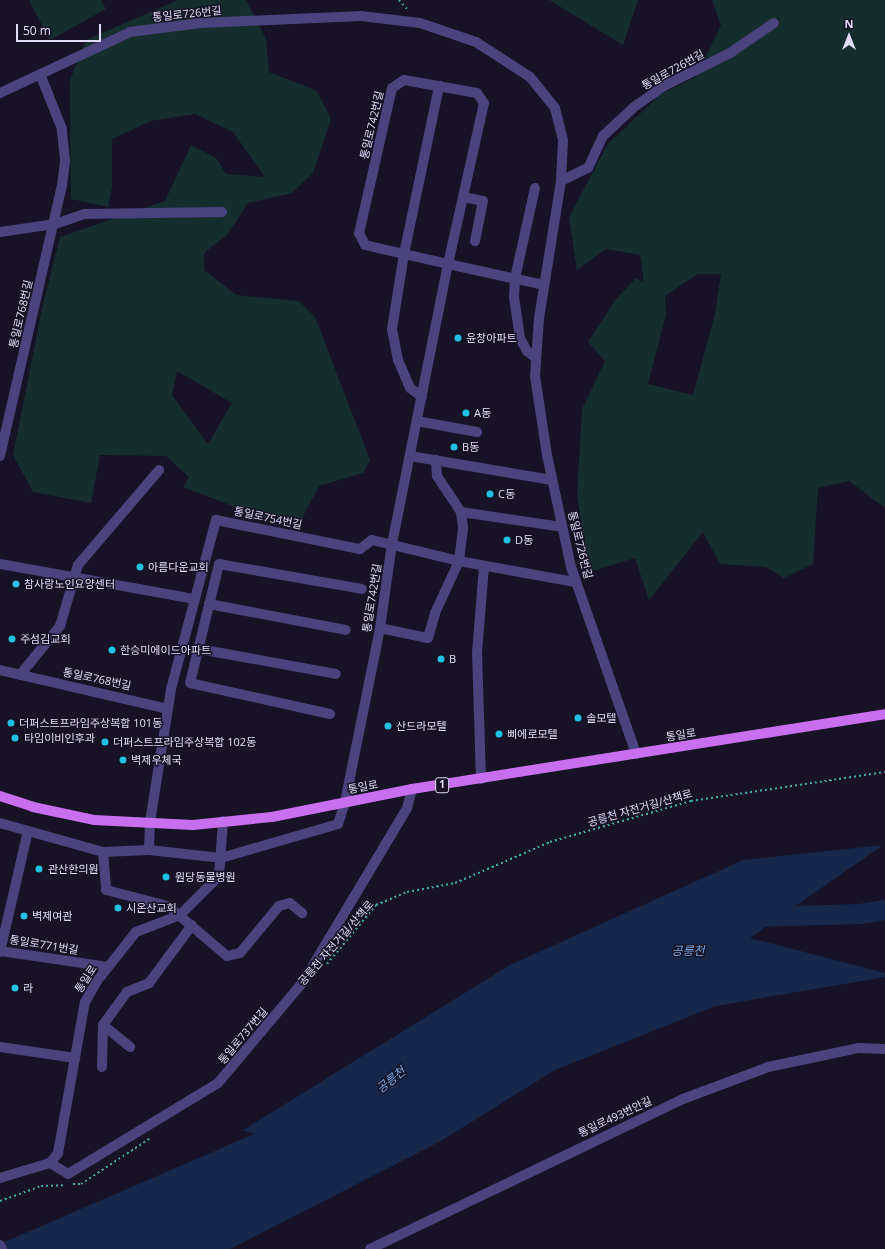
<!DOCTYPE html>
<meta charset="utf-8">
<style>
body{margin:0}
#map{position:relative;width:885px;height:1249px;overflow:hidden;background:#171225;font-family:"Open Sans","Noto Sans KR",sans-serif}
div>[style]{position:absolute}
.green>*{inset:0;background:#162d2e}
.water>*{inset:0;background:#172749}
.river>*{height:20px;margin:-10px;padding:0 10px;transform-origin:10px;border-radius:10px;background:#172749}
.path>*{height:2px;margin-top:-1px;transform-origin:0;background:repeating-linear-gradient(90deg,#3fa9aa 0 2px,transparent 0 5px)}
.minor>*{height:10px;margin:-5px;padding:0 5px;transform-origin:5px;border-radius:5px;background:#4a437e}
.major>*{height:10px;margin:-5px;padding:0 5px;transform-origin:5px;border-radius:5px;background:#c76fed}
.dots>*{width:11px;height:11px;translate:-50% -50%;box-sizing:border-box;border:2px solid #171225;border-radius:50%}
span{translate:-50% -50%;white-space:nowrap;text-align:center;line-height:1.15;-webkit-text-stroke:3px #171225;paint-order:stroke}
.shield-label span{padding:1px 3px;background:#171225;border:1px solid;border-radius:3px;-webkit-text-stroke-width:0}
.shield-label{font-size:10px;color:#e1dbfa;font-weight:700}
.street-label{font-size:11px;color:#e1dbfa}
.poi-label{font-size:11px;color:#e1dbfa}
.left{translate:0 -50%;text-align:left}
.water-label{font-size:12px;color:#76aded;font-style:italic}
.north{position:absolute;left:829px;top:16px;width:40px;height:40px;-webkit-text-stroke:3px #171225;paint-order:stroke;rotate:0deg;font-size:11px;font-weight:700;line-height:16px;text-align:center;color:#e1dbfa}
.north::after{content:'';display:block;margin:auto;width:14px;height:18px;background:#e1dbfa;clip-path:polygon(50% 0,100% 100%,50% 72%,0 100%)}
.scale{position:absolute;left:16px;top:24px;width:85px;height:18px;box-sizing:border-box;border:2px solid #e1dbfa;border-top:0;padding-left:5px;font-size:12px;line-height:14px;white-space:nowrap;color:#e1dbfa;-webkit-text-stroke:3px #171225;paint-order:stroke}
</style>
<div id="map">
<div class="green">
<div style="clip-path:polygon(29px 0,101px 0,106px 9px,50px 40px)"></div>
<div style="clip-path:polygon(evenodd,178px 0,246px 0,266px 39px,269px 72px,317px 91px,331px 119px,313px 173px,292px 193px,248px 203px,227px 235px,204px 253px,204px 270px,236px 295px,299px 301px,315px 317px,370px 460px,363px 473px,319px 486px,296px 530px,183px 487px,189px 477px,166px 456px,100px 455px,91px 503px,33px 492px,13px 455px,42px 309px,60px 237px,165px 201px,191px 145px,216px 158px,226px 174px,265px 177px,233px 132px,195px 114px,151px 121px,112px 139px,112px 187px,108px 207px,71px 199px,70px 80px,86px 40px,178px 0,177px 371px,232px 403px,208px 444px,172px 395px,177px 371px)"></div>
<div style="clip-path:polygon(549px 0,638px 0,623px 45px)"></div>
<div style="clip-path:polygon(evenodd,712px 0,885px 0,885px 508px,849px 481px,818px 488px,813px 564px,784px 578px,766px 567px,720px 564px,703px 532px,649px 600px,635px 558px,589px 572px,577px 495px,582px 409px,605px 361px,588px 342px,616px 299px,636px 278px,644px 282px,640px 255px,606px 249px,577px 270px,569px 217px,607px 145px,661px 94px,696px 77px,721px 25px,712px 0,698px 274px,721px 274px,715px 314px,693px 395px,648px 384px,666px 314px,665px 296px,698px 274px)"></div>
</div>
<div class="water">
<div style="clip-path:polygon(883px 845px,750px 938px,885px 973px,885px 977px,716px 1006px,555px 1070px,441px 1141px,230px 1249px,0 1249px,0 1244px,254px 1134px,243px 1130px,510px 965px,743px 860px)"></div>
</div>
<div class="river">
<div style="left:755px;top:917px;width:105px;rotate:-1.6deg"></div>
<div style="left:860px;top:914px;width:25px;rotate:-9deg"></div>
</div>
<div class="path">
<div style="left:399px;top:0;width:15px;rotate:48deg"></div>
<div style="left:327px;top:964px;width:77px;rotate:-50.3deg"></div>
<div style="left:376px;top:905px;width:34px;rotate:-23deg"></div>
<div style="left:407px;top:892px;width:49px;rotate:-10.6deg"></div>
<div style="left:455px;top:883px;width:103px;rotate:-23.3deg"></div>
<div style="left:550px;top:842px;width:147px;rotate:-16.2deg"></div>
<div style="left:691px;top:801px;width:196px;rotate:-8.5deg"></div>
<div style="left:73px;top:1184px;width:8px"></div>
<div style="left:81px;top:1184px;width:82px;rotate:-33.5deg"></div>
<div style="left:0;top:1201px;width:44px;rotate:-20.1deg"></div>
<div style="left:41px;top:1186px;width:25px;rotate:-2deg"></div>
</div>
<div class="minor">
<div style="left:0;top:93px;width:144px;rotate:-25.1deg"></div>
<div style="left:130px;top:32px;width:71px;rotate:-7.3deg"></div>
<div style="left:200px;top:23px;width:161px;rotate:-2.5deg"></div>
<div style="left:361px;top:16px;width:59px;rotate:6.8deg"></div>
<div style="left:420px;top:23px;width:59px;rotate:18.7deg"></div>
<div style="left:476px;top:42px;width:64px;rotate:32.9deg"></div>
<div style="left:530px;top:77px;width:40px;rotate:51deg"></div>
<div style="left:555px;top:108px;width:34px;rotate:76deg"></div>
<div style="left:563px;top:141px;width:40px;rotate:92.9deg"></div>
<div style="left:561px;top:181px;width:139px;rotate:99.1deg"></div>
<div style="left:539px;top:318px;width:58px;rotate:93.9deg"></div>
<div style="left:535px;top:376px;width:80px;rotate:81.4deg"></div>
<div style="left:547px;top:455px;width:115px;rotate:77.9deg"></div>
<div style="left:571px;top:567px;width:198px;rotate:70.8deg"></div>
<div style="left:561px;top:181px;width:30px;rotate:-26deg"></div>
<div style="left:588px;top:168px;width:35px;rotate:-65deg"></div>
<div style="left:603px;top:136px;width:42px;rotate:-43.1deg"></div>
<div style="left:634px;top:107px;width:39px;rotate:-35deg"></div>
<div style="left:666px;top:85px;width:72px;rotate:-26.6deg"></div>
<div style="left:730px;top:53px;width:53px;rotate:-34.3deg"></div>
<div style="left:535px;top:188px;width:92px;rotate:102.5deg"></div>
<div style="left:515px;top:278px;width:19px;rotate:93deg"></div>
<div style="left:514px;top:297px;width:41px;rotate:81.7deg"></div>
<div style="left:520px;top:338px;width:15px;rotate:62deg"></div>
<div style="left:527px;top:351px;width:11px;rotate:38deg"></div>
<div style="left:463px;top:197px;width:20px;rotate:11deg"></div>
<div style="left:483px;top:201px;width:41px;rotate:101.3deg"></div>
<div style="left:0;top:232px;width:56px;rotate:-8.3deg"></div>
<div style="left:55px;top:224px;width:31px;rotate:-19deg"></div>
<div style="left:84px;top:214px;width:138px;rotate:-0.8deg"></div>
<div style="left:422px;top:397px;width:15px;rotate:-143deg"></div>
<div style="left:410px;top:388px;width:30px;rotate:-113deg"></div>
<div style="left:398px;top:360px;width:32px;rotate:-101deg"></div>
<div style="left:392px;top:329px;width:76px;rotate:-80.9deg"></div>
<div style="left:404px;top:254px;width:172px;rotate:-78.2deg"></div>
<div style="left:417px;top:421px;width:61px;rotate:10.4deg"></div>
<div style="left:0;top:456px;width:277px;rotate:-77.1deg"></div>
<div style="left:62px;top:186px;width:26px;rotate:-83deg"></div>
<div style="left:65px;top:160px;width:31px;rotate:-96deg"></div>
<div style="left:62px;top:129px;width:59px;rotate:-111.8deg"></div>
<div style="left:410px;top:456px;width:144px;rotate:9.6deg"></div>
<div style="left:461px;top:512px;width:102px;rotate:8.4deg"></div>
<div style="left:0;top:564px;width:197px;rotate:10.2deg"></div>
<div style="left:209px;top:604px;width:139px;rotate:10.7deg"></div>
<div style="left:380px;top:628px;width:49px;rotate:11.8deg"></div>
<div style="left:428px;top:638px;width:26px;rotate:-74deg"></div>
<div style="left:435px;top:613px;width:57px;rotate:-65.2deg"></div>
<div style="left:459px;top:561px;width:34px;rotate:-83deg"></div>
<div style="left:463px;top:527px;width:15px;rotate:-98deg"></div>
<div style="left:461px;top:512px;width:43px;rotate:-123.7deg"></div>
<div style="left:437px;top:476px;width:16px;rotate:-94deg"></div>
<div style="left:199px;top:649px;width:139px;rotate:10.3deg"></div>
<div style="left:0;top:670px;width:172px;rotate:13.1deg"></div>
<div style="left:20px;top:675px;width:63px;rotate:-50.8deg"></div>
<div style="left:60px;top:626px;width:64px;rotate:-73.6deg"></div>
<div style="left:78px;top:565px;width:125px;rotate:-49.5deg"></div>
<div style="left:330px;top:714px;width:143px;rotate:-167.5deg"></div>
<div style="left:190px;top:683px;width:122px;rotate:-76.3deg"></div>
<div style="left:219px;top:564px;width:145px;rotate:9.9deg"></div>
<div style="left:481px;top:779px;width:126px;rotate:-91.8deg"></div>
<div style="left:477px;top:653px;width:87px;rotate:-85.4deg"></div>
<div style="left:0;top:823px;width:107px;rotate:15.7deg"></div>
<div style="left:103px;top:852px;width:46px;rotate:-2.5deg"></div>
<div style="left:149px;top:850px;width:72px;rotate:6.3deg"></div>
<div style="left:221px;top:858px;width:122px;rotate:-16.2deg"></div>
<div style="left:338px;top:824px;width:23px;rotate:-72deg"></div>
<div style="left:345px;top:802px;width:177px;rotate:-78.6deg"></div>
<div style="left:380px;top:628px;width:85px;rotate:-81.9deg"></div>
<div style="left:392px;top:544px;width:286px;rotate:-78.7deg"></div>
<div style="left:448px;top:264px;width:165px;rotate:-77.4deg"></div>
<div style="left:484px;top:103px;width:12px;rotate:-125deg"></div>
<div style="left:477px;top:93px;width:74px;rotate:-169.9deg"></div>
<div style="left:404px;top:80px;width:14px;rotate:146deg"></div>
<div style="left:392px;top:88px;width:149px;rotate:102.8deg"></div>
<div style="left:359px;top:233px;width:13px;rotate:63deg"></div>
<div style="left:365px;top:245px;width:85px;rotate:12.9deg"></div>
<div style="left:448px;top:264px;width:98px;rotate:12.3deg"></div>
<div style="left:149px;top:850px;width:28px;rotate:-88deg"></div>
<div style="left:150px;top:822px;width:135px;rotate:-81deg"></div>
<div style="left:171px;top:689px;width:175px;rotate:-75.1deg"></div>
<div style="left:216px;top:520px;width:147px;rotate:11.4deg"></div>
<div style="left:360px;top:549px;width:15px;rotate:-37deg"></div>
<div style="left:372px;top:540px;width:89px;rotate:13.6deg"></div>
<div style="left:459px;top:561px;width:118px;rotate:10.3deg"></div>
<div style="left:103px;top:852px;width:38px;rotate:85deg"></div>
<div style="left:106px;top:890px;width:64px;rotate:14.5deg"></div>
<div style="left:168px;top:906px;width:77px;rotate:40.3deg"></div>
<div style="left:227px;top:956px;width:13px;rotate:-13deg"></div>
<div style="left:240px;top:953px;width:61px;rotate:-50.3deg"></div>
<div style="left:279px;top:906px;width:11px;rotate:-15deg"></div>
<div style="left:290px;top:903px;width:16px;rotate:40deg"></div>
<div style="left:0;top:951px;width:109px;rotate:8.4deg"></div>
<div style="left:0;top:952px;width:124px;rotate:-77deg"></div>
<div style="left:103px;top:1025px;width:35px;rotate:39deg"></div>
<div style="left:0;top:1047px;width:76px;rotate:8.3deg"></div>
<div style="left:102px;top:1067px;width:42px;rotate:-88.6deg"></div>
<div style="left:103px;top:1025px;width:41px;rotate:-54deg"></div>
<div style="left:127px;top:992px;width:24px;rotate:-22deg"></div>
<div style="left:149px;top:983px;width:72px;rotate:-53.4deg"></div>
<div style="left:50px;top:1163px;width:13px;rotate:-51deg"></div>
<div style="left:58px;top:1153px;width:153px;rotate:-79.9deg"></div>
<div style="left:85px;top:1002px;width:24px;rotate:-60deg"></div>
<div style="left:97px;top:981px;width:63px;rotate:-51.5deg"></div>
<div style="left:136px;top:932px;width:47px;rotate:-21.1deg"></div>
<div style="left:180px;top:915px;width:55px;rotate:-45deg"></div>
<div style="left:219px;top:876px;width:55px;rotate:-85.8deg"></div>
<div style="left:0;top:1178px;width:52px;rotate:-16.7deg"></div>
<div style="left:50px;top:1163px;width:21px;rotate:31deg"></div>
<div style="left:68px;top:1174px;width:175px;rotate:-31.2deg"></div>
<div style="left:218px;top:1083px;width:132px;rotate:-49.9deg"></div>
<div style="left:303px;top:982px;width:203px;rotate:-59.1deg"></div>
<div style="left:407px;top:808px;width:20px;rotate:-75deg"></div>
<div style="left:0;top:1245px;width:4px;rotate:63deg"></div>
<div style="left:370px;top:1249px;width:347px;rotate:-25.6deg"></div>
<div style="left:683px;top:1099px;width:91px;rotate:-20.6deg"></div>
<div style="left:768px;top:1067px;width:92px;rotate:-11.9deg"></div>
<div style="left:858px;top:1048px;width:27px;rotate:2deg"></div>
</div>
<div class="major">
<div style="left:0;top:796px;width:35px;rotate:18deg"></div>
<div style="left:33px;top:807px;width:62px;rotate:12deg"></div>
<div style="left:94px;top:820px;width:99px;rotate:2.9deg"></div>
<div style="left:193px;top:825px;width:79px;rotate:-5.8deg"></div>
<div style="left:272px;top:817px;width:143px;rotate:-11.3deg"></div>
<div style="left:412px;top:789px;width:479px;rotate:-9deg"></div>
</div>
<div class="dots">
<div style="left:458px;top:338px;background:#1fc1e2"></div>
<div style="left:466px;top:413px;background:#1fc1e2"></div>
<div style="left:454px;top:447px;background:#1fc1e2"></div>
<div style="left:490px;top:494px;background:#1fc1e2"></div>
<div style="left:507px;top:540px;background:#1fc1e2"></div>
<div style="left:140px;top:567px;background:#1fc1e2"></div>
<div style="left:16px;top:584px;background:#1fc1e2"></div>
<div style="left:12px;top:639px;background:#1fc1e2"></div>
<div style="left:112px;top:650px;background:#1fc1e2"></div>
<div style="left:441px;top:659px;background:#1fc1e2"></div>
<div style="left:578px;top:718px;background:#1fc1e2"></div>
<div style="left:11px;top:723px;background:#1fc1e2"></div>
<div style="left:388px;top:726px;background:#1fc1e2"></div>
<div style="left:499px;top:734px;background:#1fc1e2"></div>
<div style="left:15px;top:738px;background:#1fc1e2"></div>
<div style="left:105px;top:742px;background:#1fc1e2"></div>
<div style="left:123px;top:760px;background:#1fc1e2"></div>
<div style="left:39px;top:869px;background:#1fc1e2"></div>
<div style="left:166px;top:877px;background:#1fc1e2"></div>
<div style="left:118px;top:908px;background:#1fc1e2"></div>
<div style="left:24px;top:916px;background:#1fc1e2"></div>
<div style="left:15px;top:988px;background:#1fc1e2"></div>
</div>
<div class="shield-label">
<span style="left:442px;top:785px">1</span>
</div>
<div class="street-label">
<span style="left:187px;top:14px;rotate:-6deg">통일로726번길</span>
<span style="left:673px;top:70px;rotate:-29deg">통일로726번길</span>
<span style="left:372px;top:125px;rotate:-77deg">통일로742번길</span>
<span style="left:21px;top:314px;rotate:-77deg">통일로768번길</span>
<span style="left:268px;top:518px;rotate:12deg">통일로754번길</span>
<span style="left:580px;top:545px;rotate:76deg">통일로726번길</span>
<span style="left:372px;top:598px;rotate:-81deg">통일로742번길</span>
<span style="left:97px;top:679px;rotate:12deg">통일로768번길</span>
<span style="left:681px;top:735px;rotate:-9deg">통일로</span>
<span style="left:363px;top:787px;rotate:-11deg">통일로</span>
<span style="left:640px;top:808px;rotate:-16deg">공릉천 자전거길/산책로</span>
<span style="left:336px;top:943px;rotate:-49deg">공릉천 자전거길/산책로</span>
<span style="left:44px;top:945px;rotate:9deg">통일로771번길</span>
<span style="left:86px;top:979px;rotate:-57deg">통일로</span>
<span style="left:243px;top:1036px;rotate:-50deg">통일로737번길</span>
<span style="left:615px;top:1117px;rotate:-25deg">통일로493번안길</span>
</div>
<div class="poi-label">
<span class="left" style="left:466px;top:338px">윤창아파트</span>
<span class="left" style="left:474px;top:413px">A동</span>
<span class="left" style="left:462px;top:447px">B동</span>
<span class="left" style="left:498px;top:494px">C동</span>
<span class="left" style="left:515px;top:540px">D동</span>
<span class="left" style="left:148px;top:567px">아름다운교회</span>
<span class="left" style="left:24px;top:584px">참사랑노인요양센터</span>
<span class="left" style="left:20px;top:639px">주섬김교회</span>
<span class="left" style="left:120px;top:650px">한승미에이드아파트</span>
<span class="left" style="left:449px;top:659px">B</span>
<span class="left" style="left:586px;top:718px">솔모텔</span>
<span class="left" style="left:19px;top:723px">더퍼스트프라임주상복합 101동</span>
<span class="left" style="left:396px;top:726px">산드라모텔</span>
<span class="left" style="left:507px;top:734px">삐에로모텔</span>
<span class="left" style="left:24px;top:738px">타임이비인후과</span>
<span class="left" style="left:113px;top:742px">더퍼스트프라임주상복합 102동</span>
<span class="left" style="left:131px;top:760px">벽제우체국</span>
<span class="left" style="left:48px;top:869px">관산한의원</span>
<span class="left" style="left:175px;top:877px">원당동물병원</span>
<span class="left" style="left:126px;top:908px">시온산교회</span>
<span class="left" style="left:32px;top:916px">벽제여관</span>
<span class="left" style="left:23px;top:988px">라</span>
</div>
<div class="water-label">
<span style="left:688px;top:951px">공릉천</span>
<span style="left:391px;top:1080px;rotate:-39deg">공릉천</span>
</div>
<div class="north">N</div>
<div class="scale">50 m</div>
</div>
